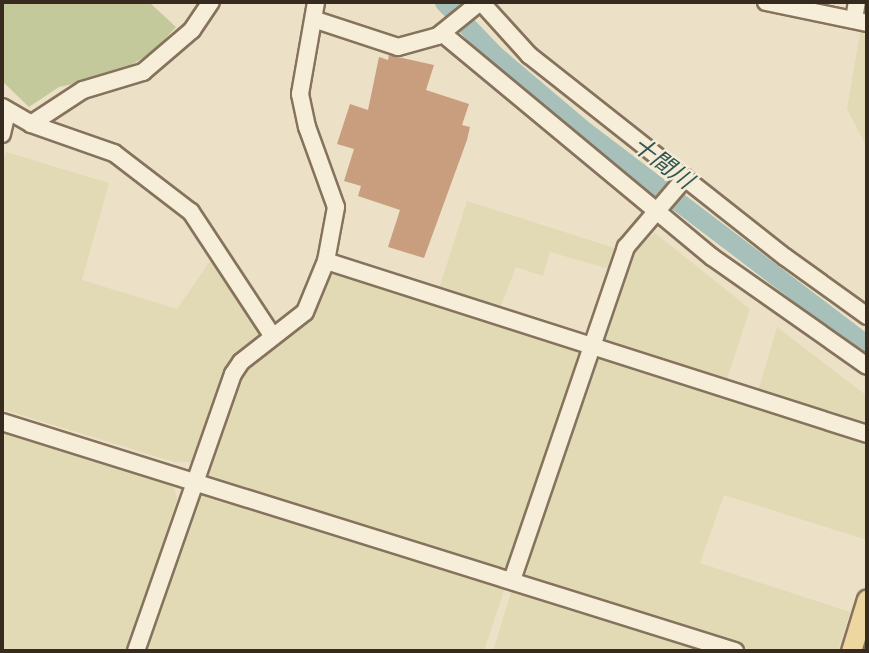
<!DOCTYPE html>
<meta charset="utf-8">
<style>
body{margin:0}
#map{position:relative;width:869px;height:653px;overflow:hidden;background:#ece1c6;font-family:Literata,"Noto Sans JP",serif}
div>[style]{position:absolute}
.farmland>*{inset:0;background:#e1dab4}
.green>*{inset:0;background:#c3c99a}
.river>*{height:19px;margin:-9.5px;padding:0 9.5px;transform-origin:9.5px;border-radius:9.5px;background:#a7c0b9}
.building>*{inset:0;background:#c89e7e}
.roads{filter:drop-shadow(2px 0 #86735d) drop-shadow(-2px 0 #86735d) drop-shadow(0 2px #86735d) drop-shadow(0 -2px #86735d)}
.minor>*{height:16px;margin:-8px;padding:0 8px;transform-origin:8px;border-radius:8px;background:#f7eed9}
.major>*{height:19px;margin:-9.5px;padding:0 9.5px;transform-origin:9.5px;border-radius:9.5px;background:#edd6a0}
span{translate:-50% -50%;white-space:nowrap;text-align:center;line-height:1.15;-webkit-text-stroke:5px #f4ebd5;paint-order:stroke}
.water-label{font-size:23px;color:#305654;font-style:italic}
.frame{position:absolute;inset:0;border:4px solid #372b20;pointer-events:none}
</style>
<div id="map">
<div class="farmland">
<div style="clip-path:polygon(861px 27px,867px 28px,867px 147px,847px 109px)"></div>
<div style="clip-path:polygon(6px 152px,109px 183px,82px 280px,177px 309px,215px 254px,267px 332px,253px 343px,196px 462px,174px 462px,2px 409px,2px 165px)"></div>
<div style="clip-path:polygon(467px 201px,621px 250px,613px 270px,550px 252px,543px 276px,516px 267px,499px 311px,438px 292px)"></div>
<div style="clip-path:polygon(655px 233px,750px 309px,726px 382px,602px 344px,630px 255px)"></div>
<div style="clip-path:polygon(328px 269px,586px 352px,510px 575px,206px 478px,236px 379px,243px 369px,304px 324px,316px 307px)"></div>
<div style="clip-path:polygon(777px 327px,867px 396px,867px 427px,757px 395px)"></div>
<div style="clip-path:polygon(595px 353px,867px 440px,867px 540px,724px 495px,700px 563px,850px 612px,838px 651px,749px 651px,524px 580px)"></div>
<div style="clip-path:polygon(2px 430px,166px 482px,174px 488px,177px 499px,128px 651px,2px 651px)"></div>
<div style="clip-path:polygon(199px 494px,211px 494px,506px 585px,484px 651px,142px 651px)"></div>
<div style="clip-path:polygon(512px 589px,709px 651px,493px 651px)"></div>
</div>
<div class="green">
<div style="clip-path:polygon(2px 2px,149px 2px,176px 27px,154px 51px,115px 75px,59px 87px,29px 107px,2px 81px)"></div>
</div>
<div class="river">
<div style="left:444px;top:2px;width:74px;rotate:46.1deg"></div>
<div style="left:495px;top:55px;width:113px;rotate:40.3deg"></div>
<div style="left:581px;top:128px;width:359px;rotate:37.2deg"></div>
</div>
<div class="building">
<div style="clip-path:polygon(389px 55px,434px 65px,426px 90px,469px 104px,462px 125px,470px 127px,467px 140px,424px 258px,388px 247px,400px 210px,358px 196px,361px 186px,344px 181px,354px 149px,337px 144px,350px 104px,368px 110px,379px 57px,388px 60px)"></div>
</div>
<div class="roads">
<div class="minor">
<div style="left:481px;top:2px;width:72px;rotate:47.8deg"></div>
<div style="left:529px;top:55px;width:326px;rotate:38.3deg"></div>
<div style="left:785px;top:257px;width:101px;rotate:35.7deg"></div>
<div style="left:766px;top:2px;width:103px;rotate:11.7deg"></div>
<div style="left:316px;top:20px;width:86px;rotate:18.2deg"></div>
<div style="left:398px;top:47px;width:41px;rotate:-15.4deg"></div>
<div style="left:438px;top:36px;width:54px;rotate:-39deg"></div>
<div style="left:854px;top:20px;width:18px;rotate:-81deg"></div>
<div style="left:442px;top:33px;width:351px;rotate:39.7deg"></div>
<div style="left:712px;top:257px;width:189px;rotate:35.1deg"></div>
<div style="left:2px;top:107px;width:34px;rotate:30deg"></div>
<div style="left:31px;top:124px;width:88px;rotate:19.3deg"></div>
<div style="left:114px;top:153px;width:97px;rotate:37.5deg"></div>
<div style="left:191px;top:212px;width:149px;rotate:56.7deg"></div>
<div style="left:31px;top:124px;width:62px;rotate:-33.2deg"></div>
<div style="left:83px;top:90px;width:63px;rotate:-16.7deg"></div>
<div style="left:143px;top:72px;width:65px;rotate:-40.6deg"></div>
<div style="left:192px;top:30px;width:34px;rotate:-56deg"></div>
<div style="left:2px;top:134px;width:23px;rotate:-77deg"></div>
<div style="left:326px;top:261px;width:568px;rotate:17.73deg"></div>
<div style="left:2px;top:422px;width:768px;rotate:17.35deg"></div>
<div style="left:512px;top:580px;width:352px;rotate:-71.1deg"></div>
<div style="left:626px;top:247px;width:91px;rotate:-49.5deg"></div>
<div style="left:136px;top:651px;width:293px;rotate:-70.7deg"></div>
<div style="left:233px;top:374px;width:14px;rotate:-56deg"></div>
<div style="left:241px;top:362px;width:81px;rotate:-38deg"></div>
<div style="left:305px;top:312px;width:55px;rotate:-67.6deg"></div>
<div style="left:326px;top:261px;width:55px;rotate:-79.5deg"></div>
<div style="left:336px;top:207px;width:85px;rotate:-109.9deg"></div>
<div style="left:307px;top:127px;width:34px;rotate:-102deg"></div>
<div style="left:300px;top:94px;width:93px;rotate:-80.1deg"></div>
</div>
<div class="major">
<div style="left:851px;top:651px;width:54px;rotate:-72.9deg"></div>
</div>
</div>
<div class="water-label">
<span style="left:664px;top:161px;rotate:37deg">十間川</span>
</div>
<div class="frame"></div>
</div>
